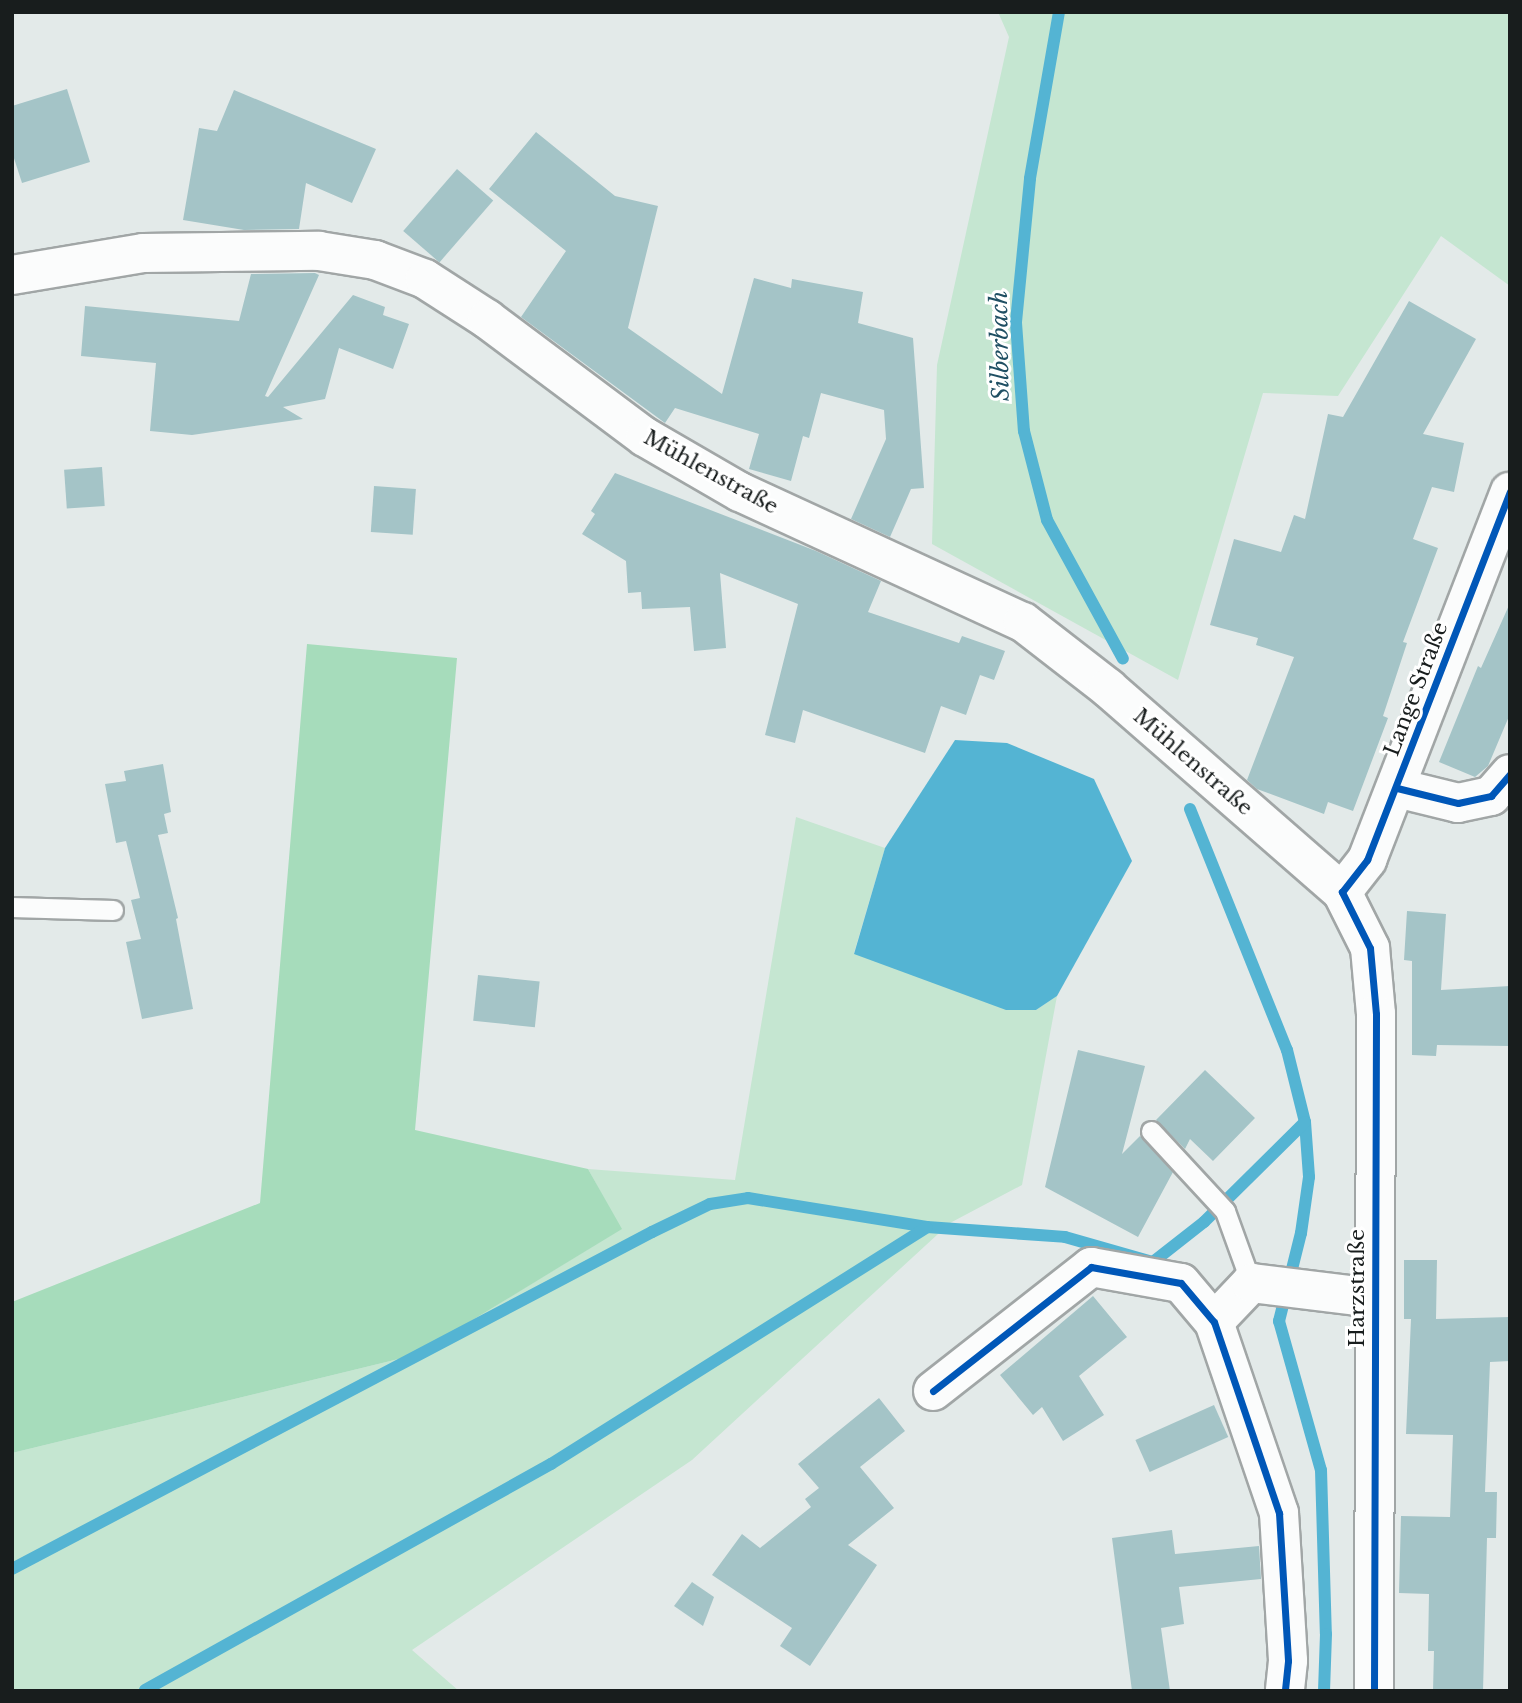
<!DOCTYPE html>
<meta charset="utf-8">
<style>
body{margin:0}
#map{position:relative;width:1522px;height:1703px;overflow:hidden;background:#e3eae9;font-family:"Libre Baskerville",serif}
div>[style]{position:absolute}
.green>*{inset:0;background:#c5e6d1}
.forest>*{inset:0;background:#a6dcbb}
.water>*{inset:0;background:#54b4d3}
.stream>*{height:12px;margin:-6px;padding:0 6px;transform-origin:6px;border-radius:6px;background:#54b4d3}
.building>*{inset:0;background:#a4c4c7;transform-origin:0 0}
.roads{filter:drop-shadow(2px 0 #a1a6a6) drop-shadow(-2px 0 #a1a6a6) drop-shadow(0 2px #a1a6a6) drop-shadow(0 -2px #a1a6a6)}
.service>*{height:19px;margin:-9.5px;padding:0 9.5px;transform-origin:9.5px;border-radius:9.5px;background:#fbfcfc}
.minor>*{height:38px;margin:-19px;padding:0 19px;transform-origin:19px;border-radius:19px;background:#fbfcfc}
.tertiary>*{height:38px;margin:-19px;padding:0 19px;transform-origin:19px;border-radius:19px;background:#fbfcfc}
.secondary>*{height:38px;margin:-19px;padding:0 19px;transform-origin:19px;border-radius:19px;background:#fbfcfc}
.cycleway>*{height:7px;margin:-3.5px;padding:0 3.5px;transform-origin:3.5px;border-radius:3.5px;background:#0057b8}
span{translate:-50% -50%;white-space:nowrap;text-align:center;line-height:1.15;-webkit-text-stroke:6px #fff;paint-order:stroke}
.street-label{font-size:21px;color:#181d1d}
.water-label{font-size:23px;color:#1f4f63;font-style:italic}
.frame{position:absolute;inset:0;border:14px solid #181d1d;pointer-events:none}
</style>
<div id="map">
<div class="green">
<div style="clip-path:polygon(998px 12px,1510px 12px,1510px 286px,1441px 236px,1338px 396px,1263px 393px,1178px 680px,932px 544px,937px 365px,1009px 37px)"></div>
<div style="clip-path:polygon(796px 817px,885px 848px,854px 953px,1036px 1010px,1057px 996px,1022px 1185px,950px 1223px,692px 1460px,412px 1650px,459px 1691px,12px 1691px,12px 1453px,415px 1355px,621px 1229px,588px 1169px,735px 1180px)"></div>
</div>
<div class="forest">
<div style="clip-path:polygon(307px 644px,457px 658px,415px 1130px,588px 1169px,622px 1229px,415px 1355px,12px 1453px,12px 1302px,260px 1203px)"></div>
</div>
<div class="water">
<div style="clip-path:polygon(955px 740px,1007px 743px,1094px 779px,1132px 861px,1057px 996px,1036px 1010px,1006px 1010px,854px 954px,885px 848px)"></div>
</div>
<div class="stream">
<div style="left:1059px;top:12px;width:169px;rotate:99.9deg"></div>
<div style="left:1030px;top:179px;width:145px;rotate:95.6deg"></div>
<div style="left:1016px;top:323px;width:108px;rotate:85.8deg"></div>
<div style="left:1024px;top:431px;width:92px;rotate:75.5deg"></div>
<div style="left:1047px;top:520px;width:158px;rotate:61.3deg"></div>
<div style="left:1190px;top:809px;width:260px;rotate:68.1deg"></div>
<div style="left:1287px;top:1050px;width:74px;rotate:76deg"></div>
<div style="left:1305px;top:1122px;width:55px;rotate:85.8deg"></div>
<div style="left:1309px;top:1177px;width:57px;rotate:98.1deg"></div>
<div style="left:1301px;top:1233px;width:91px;rotate:104deg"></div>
<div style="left:1279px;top:1321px;width:155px;rotate:74.3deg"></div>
<div style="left:1321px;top:1470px;width:164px;rotate:88.3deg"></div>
<div style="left:1326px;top:1634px;width:57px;rotate:92deg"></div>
<div style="left:12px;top:1569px;width:723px;rotate:-27.77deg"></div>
<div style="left:652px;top:1232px;width:64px;rotate:-25.8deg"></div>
<div style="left:710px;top:1204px;width:38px;rotate:-9deg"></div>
<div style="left:748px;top:1198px;width:181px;rotate:9.2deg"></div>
<div style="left:927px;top:1227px;width:138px;rotate:4.1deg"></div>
<div style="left:1065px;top:1237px;width:91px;rotate:15.9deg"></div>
<div style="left:1153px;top:1262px;width:65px;rotate:-38.1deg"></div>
<div style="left:1204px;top:1222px;width:142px;rotate:-44.7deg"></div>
<div style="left:145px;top:1690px;width:465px;rotate:-29.1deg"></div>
<div style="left:551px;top:1464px;width:444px;rotate:-32.2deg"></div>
</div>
<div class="building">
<div style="clip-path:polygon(67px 89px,90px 162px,22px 183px,12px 152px,12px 106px)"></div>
<div style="clip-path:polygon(234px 90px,376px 149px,352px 203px,306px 183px,299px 229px,244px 230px,183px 220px,199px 128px,217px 131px)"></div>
<div style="clip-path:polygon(536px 132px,615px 196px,658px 206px,628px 328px,722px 394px,754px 278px,791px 288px,792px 279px,863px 292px,858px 323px,913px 338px,924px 488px,911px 489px,890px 537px,851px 519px,886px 439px,884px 410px,821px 393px,809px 438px,803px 436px,791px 481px,749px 469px,759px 434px,675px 408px,665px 423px,521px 317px,566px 251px,489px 189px)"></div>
<div style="left:457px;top:169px;width:48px;height:82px;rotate:41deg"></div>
<div style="clip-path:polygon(315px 273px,319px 275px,265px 396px,268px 397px,353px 295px,385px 307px,383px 315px,409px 324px,393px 369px,339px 348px,325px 399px,283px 407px,303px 419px,192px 435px,150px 431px,156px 363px,81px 356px,85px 306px,239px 321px,251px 274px)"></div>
<div style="clip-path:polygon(1409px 301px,1476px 339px,1423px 434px,1464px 443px,1454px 492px,1432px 487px,1413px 539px,1438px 548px,1403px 642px,1407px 643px,1383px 716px,1388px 718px,1353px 811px,1328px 802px,1324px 814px,1257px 789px,1247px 780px,1294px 657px,1256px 645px,1258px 638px,1210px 625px,1234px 539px,1281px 552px,1294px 515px,1305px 519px,1328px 414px,1343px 417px)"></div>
<div style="left:102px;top:467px;width:39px;height:38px;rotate:86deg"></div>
<div style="clip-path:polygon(615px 473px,816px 551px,881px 581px,868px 612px,959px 643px,962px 636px,1005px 651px,994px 680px,980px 675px,966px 715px,941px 706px,925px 753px,803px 710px,795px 743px,765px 735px,798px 604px,720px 573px,726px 648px,694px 651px,690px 607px,642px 609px,641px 592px,628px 593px,626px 561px,582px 534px,595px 514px,591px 511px)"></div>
<div style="left:374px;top:486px;width:42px;height:46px;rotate:4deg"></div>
<div style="clip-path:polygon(1510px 603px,1510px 714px,1488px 766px,1475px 777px,1439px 762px,1478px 666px,1481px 668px)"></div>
<div style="clip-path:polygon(163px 764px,171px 812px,164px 814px,168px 833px,158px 835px,178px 918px,176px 919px,193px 1009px,142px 1019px,126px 942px,141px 939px,131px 900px,140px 898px,126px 841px,116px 843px,105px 784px,126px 781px,124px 771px)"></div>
<div style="clip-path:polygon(1407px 911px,1446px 914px,1441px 990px,1510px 986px,1510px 1046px,1437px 1045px,1436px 1056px,1412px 1055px,1412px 961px,1404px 960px)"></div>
<div style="left:478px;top:975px;width:62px;height:46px;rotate:6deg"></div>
<div style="clip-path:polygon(1078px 1050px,1145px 1066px,1122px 1154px,1140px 1136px,1173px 1172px,1138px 1237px,1045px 1187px)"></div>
<div style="clip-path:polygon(1205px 1070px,1255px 1118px,1213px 1161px,1190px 1139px,1185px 1149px,1156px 1120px)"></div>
<div style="clip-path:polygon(1404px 1260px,1437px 1260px,1436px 1319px,1510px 1317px,1510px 1361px,1490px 1362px,1485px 1492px,1497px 1492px,1496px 1538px,1487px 1538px,1483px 1691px,1433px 1691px,1434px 1651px,1428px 1651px,1429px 1594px,1399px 1593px,1401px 1516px,1450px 1517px,1453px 1435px,1406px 1434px,1411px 1319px,1404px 1319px)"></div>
<div style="clip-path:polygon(1093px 1296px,1127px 1337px,1079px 1376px,1104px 1415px,1063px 1441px,1042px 1407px,1033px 1415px,1000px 1375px)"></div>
<div style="clip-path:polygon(879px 1398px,905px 1431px,860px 1467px,894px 1508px,848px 1545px,877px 1565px,810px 1666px,780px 1646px,792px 1628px,712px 1575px,742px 1534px,760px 1548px,811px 1507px,805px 1499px,819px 1488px,798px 1464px)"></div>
<div style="left:1214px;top:1405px;width:35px;height:86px;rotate:66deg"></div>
<div style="clip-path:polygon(1172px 1530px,1175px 1554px,1259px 1546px,1261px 1579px,1179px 1587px,1184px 1624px,1161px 1628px,1170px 1691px,1132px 1691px,1112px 1538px)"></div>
<div style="clip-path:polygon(692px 1582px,714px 1597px,703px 1626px,674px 1606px)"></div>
</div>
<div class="roads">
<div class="service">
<div style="left:12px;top:907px;width:101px;rotate:1.7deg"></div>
<div style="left:1151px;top:1131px;width:109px;rotate:47.2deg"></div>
<div style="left:1225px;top:1211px;width:77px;rotate:70.1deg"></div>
</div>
<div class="minor">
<div style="left:1397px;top:788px;width:63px;rotate:13.8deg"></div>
<div style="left:1458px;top:803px;width:34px;rotate:-12deg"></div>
<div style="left:1491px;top:796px;width:29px;rotate:-49deg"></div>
<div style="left:1214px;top:1322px;width:54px;rotate:-46.5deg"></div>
<div style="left:1251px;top:1283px;width:124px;rotate:7deg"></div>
<div style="left:933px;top:1391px;width:201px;rotate:-38.1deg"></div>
<div style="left:1091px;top:1267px;width:91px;rotate:10.1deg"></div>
<div style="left:1181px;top:1283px;width:51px;rotate:49.8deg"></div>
<div style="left:1214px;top:1322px;width:202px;rotate:71.2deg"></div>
<div style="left:1279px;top:1513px;width:148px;rotate:86.5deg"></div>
<div style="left:1288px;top:1661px;width:30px;rotate:96deg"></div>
</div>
<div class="tertiary">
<div style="left:1342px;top:892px;width:41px;rotate:-52deg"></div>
<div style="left:1367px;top:860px;width:395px;rotate:-68.8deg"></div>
</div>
<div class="secondary">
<div style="left:12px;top:275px;width:133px;rotate:-9.5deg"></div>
<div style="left:143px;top:253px;width:176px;rotate:-0.7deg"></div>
<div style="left:319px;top:251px;width:57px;rotate:9.1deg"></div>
<div style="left:375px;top:260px;width:53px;rotate:20.8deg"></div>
<div style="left:425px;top:279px;width:74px;rotate:32.8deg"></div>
<div style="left:487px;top:319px;width:197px;rotate:36.8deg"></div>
<div style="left:645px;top:437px;width:110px;rotate:30.1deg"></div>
<div style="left:740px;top:492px;width:311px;rotate:24.7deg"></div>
<div style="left:1023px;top:622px;width:108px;rotate:37.8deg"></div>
<div style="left:1108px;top:688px;width:310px;rotate:41.1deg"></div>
<div style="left:1342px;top:892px;width:63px;rotate:63.4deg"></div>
<div style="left:1370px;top:948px;width:66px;rotate:84.8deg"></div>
<div style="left:1376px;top:1014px;width:677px;rotate:90.17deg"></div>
</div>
</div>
<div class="cycleway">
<div style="left:1397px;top:788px;width:63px;rotate:13.8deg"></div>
<div style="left:1458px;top:803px;width:34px;rotate:-12deg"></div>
<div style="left:1491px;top:796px;width:29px;rotate:-49deg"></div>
<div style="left:933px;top:1391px;width:201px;rotate:-38.1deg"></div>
<div style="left:1091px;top:1267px;width:91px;rotate:10.1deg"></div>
<div style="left:1181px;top:1283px;width:51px;rotate:49.8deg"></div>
<div style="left:1214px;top:1322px;width:202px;rotate:71.2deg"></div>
<div style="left:1279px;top:1513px;width:148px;rotate:86.5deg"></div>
<div style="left:1288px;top:1661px;width:30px;rotate:96deg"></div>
<div style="left:1374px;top:1691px;width:677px;rotate:-89.83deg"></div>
<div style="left:1376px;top:1014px;width:66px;rotate:-95.2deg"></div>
<div style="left:1370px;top:948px;width:63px;rotate:-116.6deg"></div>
<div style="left:1342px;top:892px;width:41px;rotate:-52deg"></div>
<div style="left:1367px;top:860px;width:395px;rotate:-68.8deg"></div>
</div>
<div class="street-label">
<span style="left:711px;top:472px;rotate:29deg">Mühlenstraße</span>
<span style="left:1416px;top:689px;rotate:-69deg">Lange Straße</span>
<span style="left:1193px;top:762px;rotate:41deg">Mühlenstraße</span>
<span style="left:1357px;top:1288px;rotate:-90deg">Harzstraße</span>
</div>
<div class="water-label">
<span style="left:1000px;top:346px;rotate:-91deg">Silberbach</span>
</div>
<div class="frame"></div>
</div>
